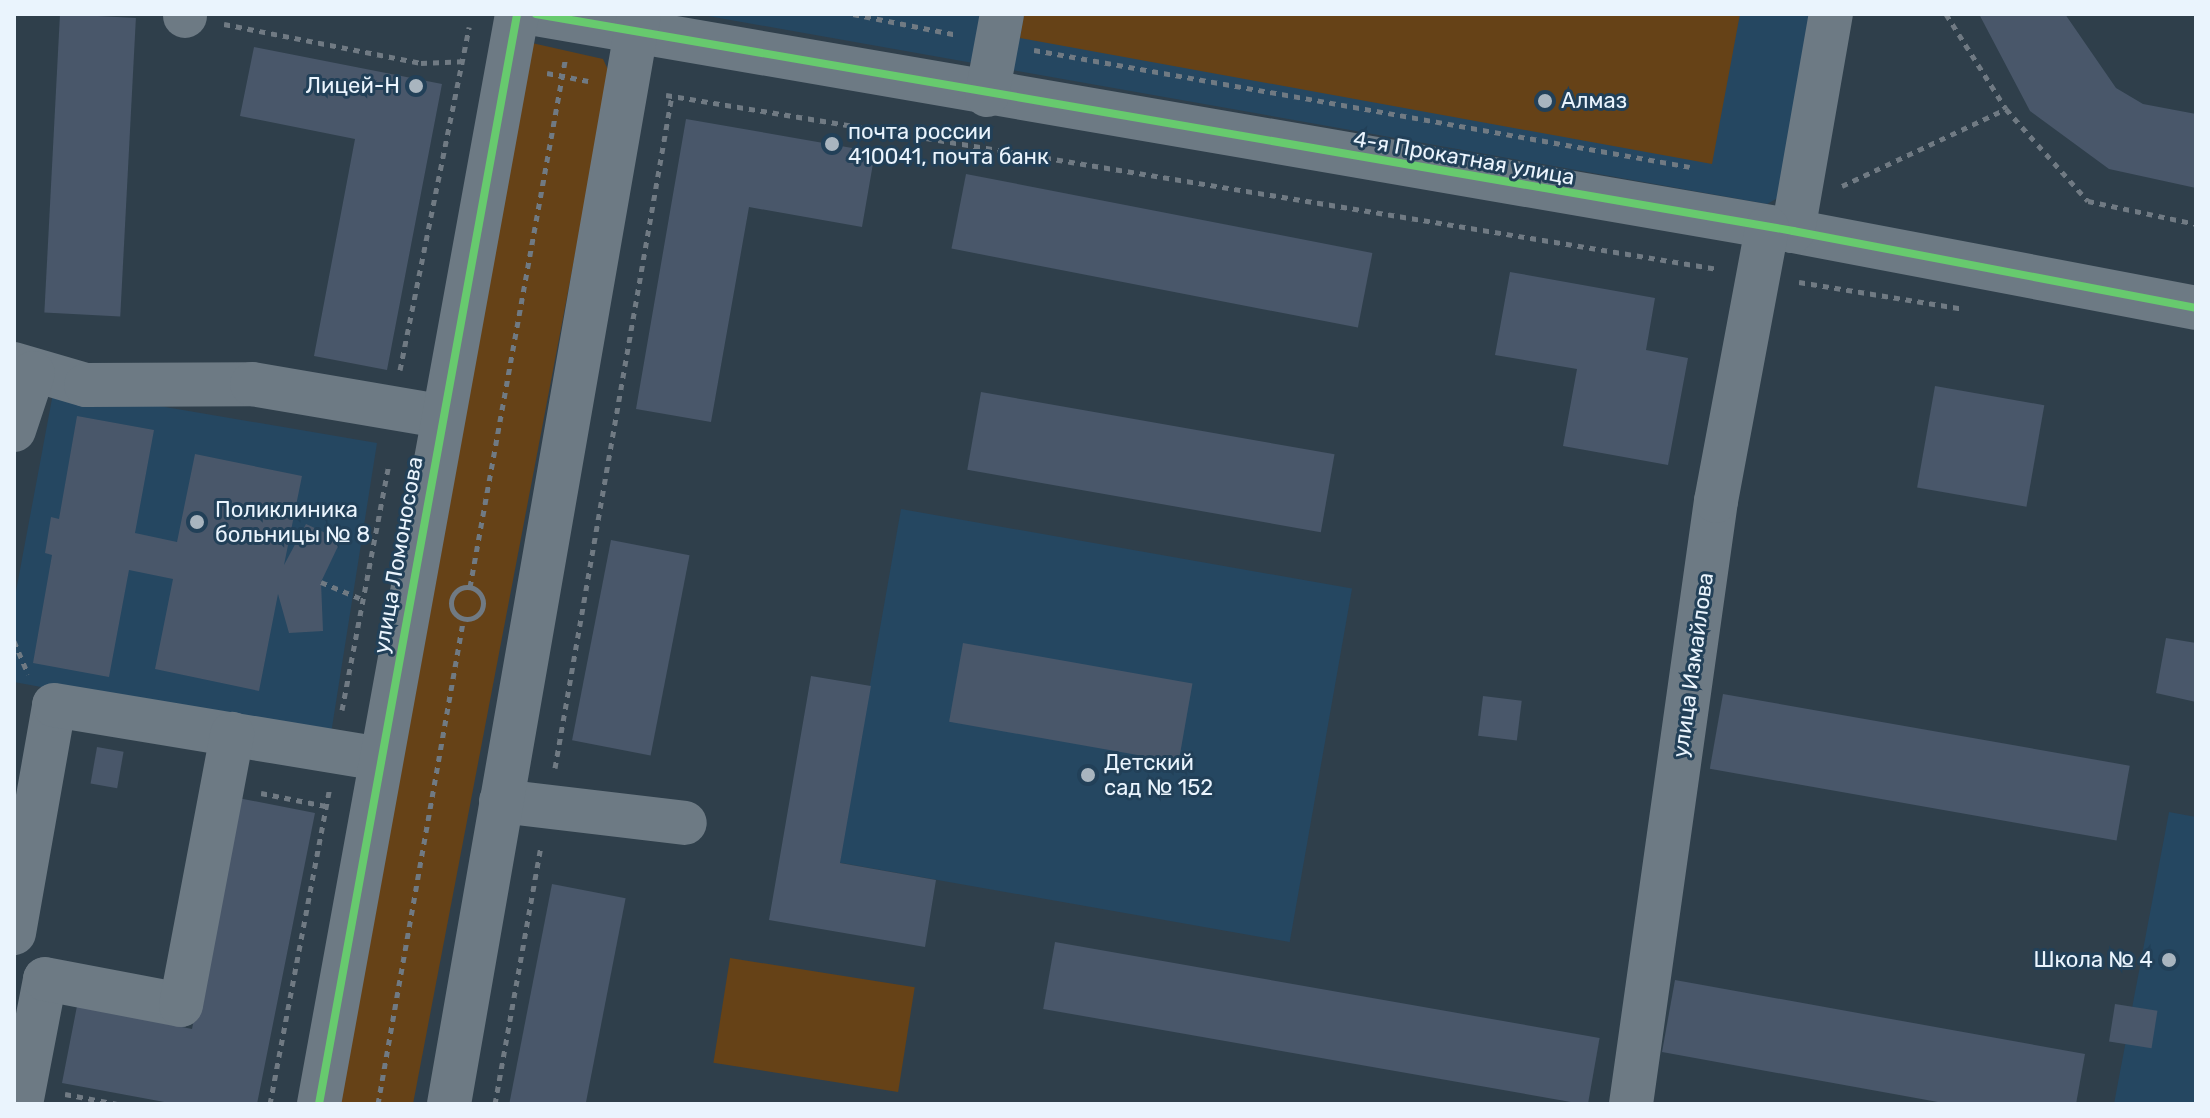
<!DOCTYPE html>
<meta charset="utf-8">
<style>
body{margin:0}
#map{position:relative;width:2210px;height:1118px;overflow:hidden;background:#2f3f4b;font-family:Rubik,sans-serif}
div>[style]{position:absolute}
.built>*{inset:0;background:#254761;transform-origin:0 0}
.green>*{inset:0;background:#664217;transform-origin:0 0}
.building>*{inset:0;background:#49576a;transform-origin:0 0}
.path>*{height:5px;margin-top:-2.5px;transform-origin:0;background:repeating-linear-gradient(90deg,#707a83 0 6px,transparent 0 12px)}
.path>.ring{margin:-2.5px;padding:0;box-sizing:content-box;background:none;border:5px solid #707a83;border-radius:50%}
.minor>*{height:44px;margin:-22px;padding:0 22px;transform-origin:22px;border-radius:22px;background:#6d7a84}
.cycleway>*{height:8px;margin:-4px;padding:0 4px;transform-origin:4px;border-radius:4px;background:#67ca6e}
.dots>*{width:22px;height:22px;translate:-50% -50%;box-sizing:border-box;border:4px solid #224058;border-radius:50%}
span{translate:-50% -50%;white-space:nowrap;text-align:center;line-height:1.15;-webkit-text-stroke:6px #224058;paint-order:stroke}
.poi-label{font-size:22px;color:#eaf4fd}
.right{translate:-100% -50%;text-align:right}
.left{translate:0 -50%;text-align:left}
.street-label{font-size:22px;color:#eaf4fd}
.frame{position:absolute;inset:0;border:16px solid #eaf4fd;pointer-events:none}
</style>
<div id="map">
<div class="built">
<div style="clip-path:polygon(697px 14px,1817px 14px,1783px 195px,1767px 204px)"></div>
<div style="clip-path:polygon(54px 388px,377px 443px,330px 740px,14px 682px,14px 602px)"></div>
<div style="left:901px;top:509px;width:458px;height:359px;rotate:10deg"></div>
<div style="clip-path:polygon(2169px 812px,2196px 817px,2196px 1104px,2114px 1104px)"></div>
</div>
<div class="green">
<div style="clip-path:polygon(1024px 14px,1740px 14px,1712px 164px,1020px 38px)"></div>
<div style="clip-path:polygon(532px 43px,603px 59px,609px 72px,596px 145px,413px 1104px,340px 1104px)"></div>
<div style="left:730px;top:958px;width:187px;height:106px;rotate:9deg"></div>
</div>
<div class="building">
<div style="left:60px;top:14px;width:76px;height:299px;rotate:3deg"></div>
<div style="clip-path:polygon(1979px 14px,2065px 14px,2116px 88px,2143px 104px,2196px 114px,2196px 188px,2109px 169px,2030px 111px)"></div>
<div style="clip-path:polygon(254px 47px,442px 84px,387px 370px,314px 356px,355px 139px,240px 116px)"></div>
<div style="clip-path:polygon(686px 119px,875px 152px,862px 227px,749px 207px,711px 422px,636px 409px)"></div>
<div style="left:966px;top:174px;width:414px;height:76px;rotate:11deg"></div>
<div style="clip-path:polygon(1510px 272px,1655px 298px,1646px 350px,1688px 358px,1668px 465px,1563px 446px,1577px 369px,1495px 355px)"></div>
<div style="left:1935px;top:386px;width:111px;height:103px;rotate:10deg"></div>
<div style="left:981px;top:392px;width:359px;height:79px;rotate:10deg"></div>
<div style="clip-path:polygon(77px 416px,154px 430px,135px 533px,177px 542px,195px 454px,302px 476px,284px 565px,306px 524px,341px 540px,321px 582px,323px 631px,289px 633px,278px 594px,259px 691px,155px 669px,173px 579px,129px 570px,109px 677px,33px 663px,52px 555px,45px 553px,51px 517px,59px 519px)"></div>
<div style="left:611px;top:540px;width:80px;height:204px;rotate:11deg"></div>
<div style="clip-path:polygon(2166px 638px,2196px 643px,2196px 702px,2156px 693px)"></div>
<div style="left:963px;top:643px;width:233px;height:80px;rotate:10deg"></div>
<div style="clip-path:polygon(811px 676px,871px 686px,840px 863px,936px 880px,925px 947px,769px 920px)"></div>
<div style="left:1723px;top:694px;width:413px;height:76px;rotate:10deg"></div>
<div style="left:1483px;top:696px;width:39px;height:40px;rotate:7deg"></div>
<div style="left:97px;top:747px;width:27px;height:37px;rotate:10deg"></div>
<div style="clip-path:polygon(238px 798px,315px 813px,257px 1104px,175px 1104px,62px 1083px,77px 1006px,192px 1029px)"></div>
<div style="left:552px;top:884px;width:75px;height:224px;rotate:11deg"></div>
<div style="left:1055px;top:942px;width:553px;height:68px;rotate:10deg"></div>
<div style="clip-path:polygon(1675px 980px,2085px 1054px,2076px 1104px,1949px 1104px,1662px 1052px)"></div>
<div style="left:2115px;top:1004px;width:43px;height:38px;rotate:9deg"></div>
</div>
<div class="path">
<div style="left:853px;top:14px;width:107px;rotate:11.3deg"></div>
<div style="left:1946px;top:14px;width:112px;rotate:57.7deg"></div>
<div style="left:2006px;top:109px;width:123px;rotate:48.3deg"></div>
<div style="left:2088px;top:201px;width:110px;rotate:12deg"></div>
<div style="left:224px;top:24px;width:201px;rotate:11.2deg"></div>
<div style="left:421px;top:63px;width:48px;rotate:-2.4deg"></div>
<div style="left:1034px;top:50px;width:666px;rotate:10.11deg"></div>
<div style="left:547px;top:73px;width:42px;rotate:11deg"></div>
<div style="left:666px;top:95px;width:1066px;rotate:9.39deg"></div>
<div style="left:1842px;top:186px;width:181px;rotate:-25.2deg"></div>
<div style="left:1799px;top:282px;width:166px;rotate:9.3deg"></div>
<div style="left:400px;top:370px;width:350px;rotate:-78.6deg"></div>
<div style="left:321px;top:582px;width:47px;rotate:22.7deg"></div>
<div style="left:470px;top:587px;width:535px;rotate:-79.76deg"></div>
<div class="ring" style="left:451px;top:587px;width:27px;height:27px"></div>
<div style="left:14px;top:641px;width:36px;rotate:67deg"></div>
<div style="left:342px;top:710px;width:246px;rotate:-79.2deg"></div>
<div style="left:555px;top:768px;width:683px;rotate:-80.14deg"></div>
<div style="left:261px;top:793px;width:66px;rotate:11.3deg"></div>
<div style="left:65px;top:1094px;width:53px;rotate:10.9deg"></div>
<div style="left:270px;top:1104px;width:319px;rotate:-79.3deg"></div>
<div style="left:378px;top:1104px;width:494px;rotate:-80deg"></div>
<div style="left:495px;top:1104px;width:263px;rotate:-79.9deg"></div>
</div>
<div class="minor">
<div style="left:536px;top:14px;width:1276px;rotate:9.79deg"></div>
<div style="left:1793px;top:231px;width:410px;rotate:10.8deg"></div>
<div style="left:185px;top:16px;width:2px;rotate:-90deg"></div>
<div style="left:987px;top:95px;width:82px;rotate:-79.5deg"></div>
<div style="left:1793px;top:231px;width:220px;rotate:-80.1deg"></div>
<div style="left:14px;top:364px;width:75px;rotate:16.3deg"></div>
<div style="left:86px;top:385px;width:166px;rotate:-0.3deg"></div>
<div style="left:252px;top:384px;width:191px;rotate:9.7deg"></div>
<div style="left:14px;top:430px;width:60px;rotate:-71.6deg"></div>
<div style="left:501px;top:801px;width:185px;rotate:6.8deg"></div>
<div style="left:14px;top:933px;width:231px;rotate:-80deg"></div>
<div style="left:54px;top:705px;width:331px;rotate:9.4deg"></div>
<div style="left:21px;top:1104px;width:127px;rotate:-79.1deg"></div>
<div style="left:45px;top:979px;width:138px;rotate:10.8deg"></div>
<div style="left:181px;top:1005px;width:276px;rotate:-79.3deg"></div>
<div style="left:319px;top:1104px;width:1108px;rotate:-79.7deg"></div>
<div style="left:449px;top:1104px;width:1106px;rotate:-80.11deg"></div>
<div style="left:1631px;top:1104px;width:609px;rotate:-81.98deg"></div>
<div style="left:1716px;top:501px;width:278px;rotate:-79.4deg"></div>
</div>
<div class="cycleway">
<div style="left:536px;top:14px;width:1276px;rotate:9.79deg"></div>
<div style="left:1793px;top:231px;width:410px;rotate:10.8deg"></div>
<div style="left:319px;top:1104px;width:1108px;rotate:-79.7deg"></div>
</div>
<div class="dots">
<div style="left:416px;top:86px;background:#a9b5bf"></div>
<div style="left:1545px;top:101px;background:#a9b5bf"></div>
<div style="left:832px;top:144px;background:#a9b5bf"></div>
<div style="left:197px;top:522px;background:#a9b5bf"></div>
<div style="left:1088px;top:775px;background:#a9b5bf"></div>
<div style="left:2169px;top:960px;background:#a9b5bf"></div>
</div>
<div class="poi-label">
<span class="right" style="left:400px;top:86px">Лицей-Н</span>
<span class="left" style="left:1561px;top:101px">Алмаз</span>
<span class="left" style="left:848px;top:144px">почта россии<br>410041, почта банк</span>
<span class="left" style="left:215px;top:522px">Поликлиника<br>больницы № 8</span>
<span class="left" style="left:1104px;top:775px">Детский<br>сад № 152</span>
<span class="right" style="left:2153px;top:960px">Школа № 4</span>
</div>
<div class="street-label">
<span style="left:1464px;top:158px;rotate:10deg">4-я Прокатная улица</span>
<span style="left:398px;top:555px;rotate:-80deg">улица Ломоносова</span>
<span style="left:1693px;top:665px;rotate:-82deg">улица Измайлова</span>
</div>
<div class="frame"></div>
</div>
